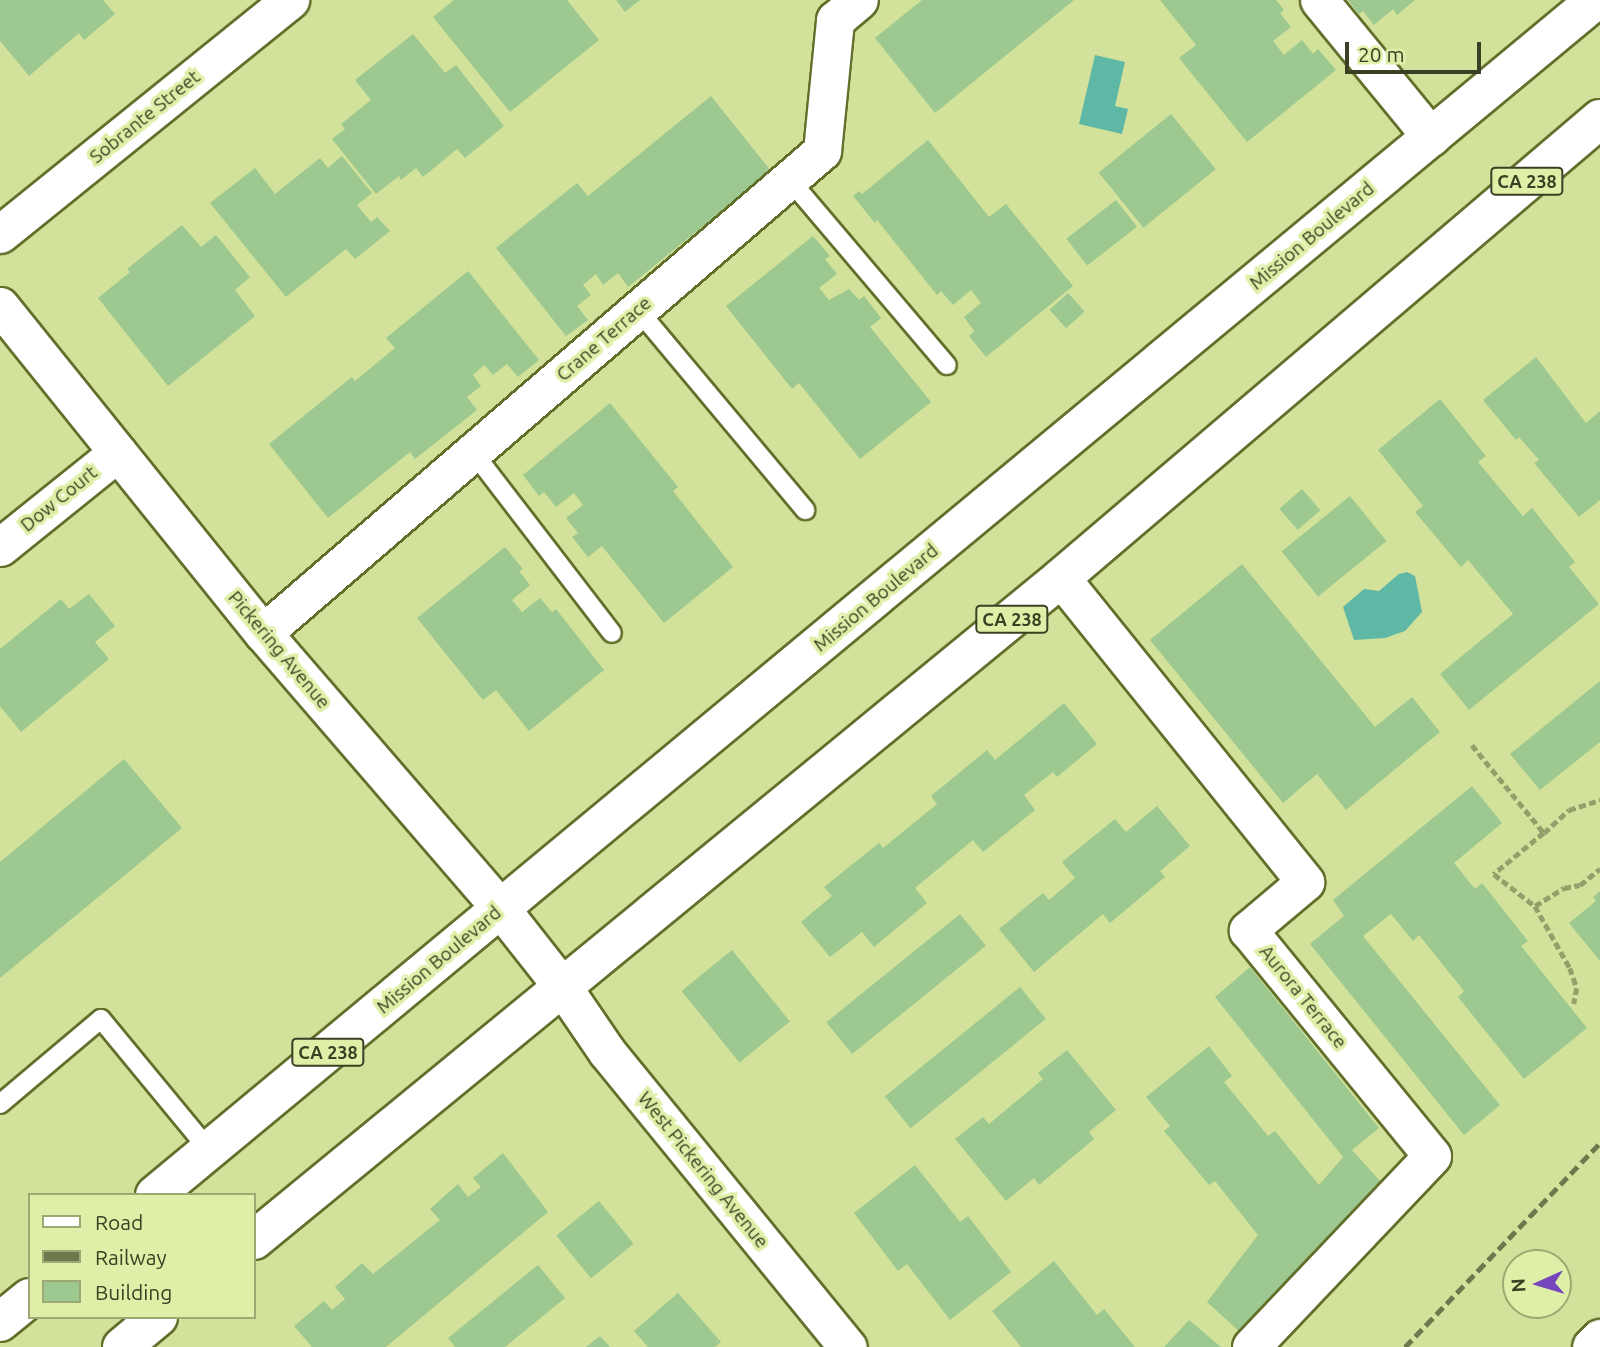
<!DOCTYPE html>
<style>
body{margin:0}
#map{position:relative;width:1600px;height:1347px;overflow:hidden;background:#d2e29b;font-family:Ubuntu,sans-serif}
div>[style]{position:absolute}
.water>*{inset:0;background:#5eb8a5}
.building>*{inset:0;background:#9dc88f;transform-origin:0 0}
.path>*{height:4.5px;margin-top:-2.25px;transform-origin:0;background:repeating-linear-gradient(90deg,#949f6a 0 7px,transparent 0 10.5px)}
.roads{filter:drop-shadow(2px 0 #626f2b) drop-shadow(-2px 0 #626f2b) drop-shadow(0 2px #626f2b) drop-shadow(0 -2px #626f2b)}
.lane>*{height:18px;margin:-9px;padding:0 9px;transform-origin:9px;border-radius:9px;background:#fff}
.street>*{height:37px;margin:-18.5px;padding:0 18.5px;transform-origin:18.5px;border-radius:18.5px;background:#fff}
.primary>*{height:38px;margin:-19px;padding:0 19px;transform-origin:19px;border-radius:19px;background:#fff}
.rail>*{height:5px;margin-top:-2.5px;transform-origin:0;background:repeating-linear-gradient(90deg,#6e784c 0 10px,transparent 0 15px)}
span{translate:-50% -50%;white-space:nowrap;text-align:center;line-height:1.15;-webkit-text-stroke:7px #dfefa7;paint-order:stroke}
.shield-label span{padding:2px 5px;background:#dfefa7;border:2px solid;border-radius:5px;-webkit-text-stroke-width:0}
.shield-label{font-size:18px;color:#3a4023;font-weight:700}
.street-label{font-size:19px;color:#3a4023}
.legend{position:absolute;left:28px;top:1193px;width:228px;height:126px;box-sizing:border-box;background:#dfefa7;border:2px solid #9da972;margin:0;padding:9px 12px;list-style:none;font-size:21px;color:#3a4023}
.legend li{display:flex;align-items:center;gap:14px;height:35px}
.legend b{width:35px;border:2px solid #9da972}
.north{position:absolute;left:1502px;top:1249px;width:70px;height:70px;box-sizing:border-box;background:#dfefa7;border:2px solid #9da972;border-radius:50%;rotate:266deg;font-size:19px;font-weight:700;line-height:28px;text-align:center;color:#3a4023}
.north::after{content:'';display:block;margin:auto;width:24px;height:32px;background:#7646bd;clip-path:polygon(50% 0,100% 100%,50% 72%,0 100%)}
.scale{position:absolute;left:1345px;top:42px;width:136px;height:32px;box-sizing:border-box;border:4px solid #3a4023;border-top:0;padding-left:9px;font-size:21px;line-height:24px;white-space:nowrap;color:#3a4023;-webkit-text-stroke:5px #dfefa7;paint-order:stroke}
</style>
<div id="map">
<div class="water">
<div style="clip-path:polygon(1095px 55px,1125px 62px,1115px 106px,1128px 109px,1122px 134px,1079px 124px)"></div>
<div style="clip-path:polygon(1407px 572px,1415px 576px,1422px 612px,1405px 631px,1385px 638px,1354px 640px,1343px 607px,1364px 589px,1379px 591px,1399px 574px)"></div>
</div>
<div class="building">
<div style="clip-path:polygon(0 0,103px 0,115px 14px,84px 40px,79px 33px,29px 76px,0 41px)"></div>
<div style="clip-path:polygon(454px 0,567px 0,599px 40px,510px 112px,433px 17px)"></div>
<div style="clip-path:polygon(616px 0,640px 0,625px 12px)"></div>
<div style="clip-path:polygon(922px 0,1074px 0,935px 113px,875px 38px)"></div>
<div style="clip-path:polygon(1160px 0,1276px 0,1284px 10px,1280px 13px,1291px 27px,1273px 41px,1284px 55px,1302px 40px,1313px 54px,1318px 49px,1336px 70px,1247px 142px,1179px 58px,1196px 45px)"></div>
<div style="clip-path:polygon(1348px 0,1415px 0,1397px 15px,1393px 9px,1374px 25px,1363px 11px,1359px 14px)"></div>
<div style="clip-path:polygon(413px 34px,445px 73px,456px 65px,504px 126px,465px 158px,457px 149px,423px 177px,416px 168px,401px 180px,399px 176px,376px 194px,332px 139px,345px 129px,341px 124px,371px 100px,355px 80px)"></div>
<div style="clip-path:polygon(711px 96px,771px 171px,628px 287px,618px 273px,603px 285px,596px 274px,583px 285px,591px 295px,577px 306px,588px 320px,566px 336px,496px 248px,577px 183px,588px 196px)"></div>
<div style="left:1171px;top:114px;width:71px;height:93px;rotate:51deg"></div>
<div style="clip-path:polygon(928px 140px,989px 217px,1006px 204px,1073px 286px,986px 357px,969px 336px,974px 331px,964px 317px,981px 303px,971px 290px,953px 305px,941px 291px,937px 295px,877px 220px,875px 223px,853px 196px,859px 191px,862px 194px)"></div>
<div style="clip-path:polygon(342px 156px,372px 193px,357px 205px,371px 222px,377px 217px,390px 231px,355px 259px,346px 249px,286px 297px,210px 203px,255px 168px,275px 194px,320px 158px,328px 168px)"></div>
<div style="left:1116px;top:200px;width:34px;height:63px;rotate:52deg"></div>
<div style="clip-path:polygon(182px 225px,201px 247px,216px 235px,250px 277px,235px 290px,255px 316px,168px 386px,98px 298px,130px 272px,127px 269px)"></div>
<div style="clip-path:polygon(813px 236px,830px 256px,825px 259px,837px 274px,819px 288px,829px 300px,849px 289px,859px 300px,864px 296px,881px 318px,870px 327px,931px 402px,860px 459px,799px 383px,792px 389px,726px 306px)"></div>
<div style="clip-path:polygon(468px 271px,539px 360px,518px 377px,507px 364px,493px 375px,484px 365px,473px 375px,481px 386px,467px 397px,477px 410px,415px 459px,410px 452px,328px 518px,269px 444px,352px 377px,355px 381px,395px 348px,386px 338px)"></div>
<div style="left:1068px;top:293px;width:25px;height:25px;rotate:48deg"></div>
<div style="clip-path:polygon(1536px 357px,1586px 423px,1600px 411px,1600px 500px,1579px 517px,1534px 463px,1539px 460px,1519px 437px,1516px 440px,1483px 400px)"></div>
<div style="clip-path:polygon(1440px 399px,1486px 456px,1478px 462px,1523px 516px,1532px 508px,1575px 562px,1569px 567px,1599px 604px,1469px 710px,1440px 674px,1513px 614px,1468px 560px,1461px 567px,1415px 512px,1423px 506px,1378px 450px)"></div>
<div style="clip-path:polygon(610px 403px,678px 487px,673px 491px,733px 567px,664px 623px,602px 546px,588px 557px,572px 537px,578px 533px,566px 518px,583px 505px,574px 493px,556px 507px,544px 492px,539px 496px,523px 475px)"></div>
<div style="left:1302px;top:489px;width:28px;height:30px;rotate:49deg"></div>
<div style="left:1350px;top:496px;width:58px;height:88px;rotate:51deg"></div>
<div style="clip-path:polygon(505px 547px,523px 569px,519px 571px,530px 585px,512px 600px,522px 612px,540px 598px,552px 612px,556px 609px,604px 670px,529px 731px,496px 690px,483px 700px,417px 618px)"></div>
<div style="clip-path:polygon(1242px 564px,1375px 727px,1412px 697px,1440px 732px,1346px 810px,1317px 774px,1283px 803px,1150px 640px)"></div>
<div style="clip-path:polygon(89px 594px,115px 626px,95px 642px,109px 659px,21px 732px,0 706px,0 649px,61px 599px,69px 609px)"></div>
<div style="clip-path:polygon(1600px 681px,1600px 742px,1540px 790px,1510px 754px)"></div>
<div style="clip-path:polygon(1064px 703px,1097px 744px,1057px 777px,1053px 772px,1024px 795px,1035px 810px,983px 852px,973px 840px,915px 888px,927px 903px,874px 947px,862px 932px,830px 957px,801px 922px,832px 896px,824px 887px,879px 843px,883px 848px,937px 804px,931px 796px,987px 750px,995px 760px)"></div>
<div style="clip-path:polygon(124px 759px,182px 828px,0 978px,0 862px)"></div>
<div style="clip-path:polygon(1472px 786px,1502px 823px,1454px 863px,1475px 889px,1482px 883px,1528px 941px,1521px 946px,1587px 1028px,1524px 1079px,1458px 997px,1464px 991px,1419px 935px,1413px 941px,1391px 914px,1363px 936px,1500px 1105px,1464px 1135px,1310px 944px,1344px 916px,1333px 900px)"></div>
<div style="clip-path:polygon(1157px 806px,1190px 846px,1160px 871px,1165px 877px,1110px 923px,1103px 914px,1034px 972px,999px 929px,1043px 893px,1049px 900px,1075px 878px,1062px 862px,1115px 819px,1126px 832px)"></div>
<div style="clip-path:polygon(1600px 891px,1600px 961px,1569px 923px,1596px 901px,1593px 897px)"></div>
<div style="left:960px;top:914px;width:41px;height:172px;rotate:51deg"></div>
<div style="left:732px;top:950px;width:92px;height:65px;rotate:51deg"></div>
<div style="clip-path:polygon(1250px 967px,1379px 1128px,1352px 1150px,1381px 1182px,1241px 1333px,1207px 1302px,1258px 1235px,1215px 1181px,1209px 1185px,1164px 1131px,1170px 1126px,1146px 1097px,1209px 1046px,1232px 1076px,1224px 1082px,1268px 1136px,1275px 1131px,1319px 1185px,1343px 1157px,1215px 997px)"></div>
<div style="left:1020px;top:987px;width:41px;height:174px;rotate:51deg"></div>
<div style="clip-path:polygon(1067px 1050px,1116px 1110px,1089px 1132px,1094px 1139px,1039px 1185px,1034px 1178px,1006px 1201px,955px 1139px,983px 1117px,989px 1124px,1043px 1079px,1038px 1073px)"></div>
<div style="clip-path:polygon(503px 1153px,548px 1212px,386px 1347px,312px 1347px,294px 1326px,324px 1301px,332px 1310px,345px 1299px,335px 1287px,362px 1263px,373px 1274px,440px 1220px,430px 1209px,458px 1184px,468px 1197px,481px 1187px,473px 1178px)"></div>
<div style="clip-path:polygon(915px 1165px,960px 1222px,968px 1216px,1011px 1272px,950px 1320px,907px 1264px,898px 1271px,854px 1213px)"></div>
<div style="left:599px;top:1201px;width:55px;height:55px;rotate:51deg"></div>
<div style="clip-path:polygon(1054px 1261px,1097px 1315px,1104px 1309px,1135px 1347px,1021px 1347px,992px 1311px)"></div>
<div style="clip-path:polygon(538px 1265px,565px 1298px,505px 1347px,455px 1347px,448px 1338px)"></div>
<div style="clip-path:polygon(678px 1293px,721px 1342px,715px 1347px,648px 1347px,634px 1331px)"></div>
<div style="clip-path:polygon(1189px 1320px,1221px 1347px,1164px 1347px)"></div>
<div style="clip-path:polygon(600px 1336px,610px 1347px,586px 1347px)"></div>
</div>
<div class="path">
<div style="left:1472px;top:745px;width:114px;rotate:50.7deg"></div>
<div style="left:1544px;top:833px;width:65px;rotate:140.6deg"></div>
<div style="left:1494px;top:874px;width:52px;rotate:38deg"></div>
<div style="left:1535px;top:906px;width:71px;rotate:60.6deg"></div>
<div style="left:1570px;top:968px;width:21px;rotate:71deg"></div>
<div style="left:1577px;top:988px;width:16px;rotate:101deg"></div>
<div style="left:1544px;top:833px;width:34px;rotate:-43deg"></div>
<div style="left:1569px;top:810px;width:33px;rotate:-18deg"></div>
<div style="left:1535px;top:906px;width:34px;rotate:-32deg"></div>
<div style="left:1564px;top:888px;width:16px;rotate:-11deg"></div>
<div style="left:1580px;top:885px;width:26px;rotate:-39deg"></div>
</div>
<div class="roads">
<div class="lane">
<div style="left:789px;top:179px;width:244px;rotate:49.7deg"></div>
<div style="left:638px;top:310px;width:261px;rotate:50.1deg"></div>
<div style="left:473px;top:452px;width:228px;rotate:52.5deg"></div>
<div style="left:0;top:1104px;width:132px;rotate:-40.1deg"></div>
<div style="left:101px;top:1019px;width:170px;rotate:50.5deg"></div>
</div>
<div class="street">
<div style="left:1319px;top:0;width:177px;rotate:50.7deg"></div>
<div style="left:0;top:234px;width:373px;rotate:-38.9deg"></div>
<div style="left:0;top:306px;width:420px;rotate:51.2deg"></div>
<div style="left:263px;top:633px;width:364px;rotate:49.2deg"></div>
<div style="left:501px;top:909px;width:102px;rotate:51.8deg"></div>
<div style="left:564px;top:989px;width:76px;rotate:55.7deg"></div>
<div style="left:607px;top:1052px;width:381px;rotate:50.8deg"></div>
<div style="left:0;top:547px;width:151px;rotate:-38.8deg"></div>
<div style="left:1061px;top:578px;width:390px;rotate:51.2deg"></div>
<div style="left:1305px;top:882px;width:75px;rotate:139.9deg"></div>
<div style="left:1248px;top:930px;width:291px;rotate:50.8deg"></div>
<div style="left:1432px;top:1156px;width:263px;rotate:133.5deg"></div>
<div style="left:263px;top:633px;width:738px;rotate:-40.77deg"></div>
<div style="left:822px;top:151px;width:132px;rotate:-84.3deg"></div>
<div style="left:835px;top:20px;width:31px;rotate:-40deg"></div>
<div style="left:1591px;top:1347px;width:13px;rotate:-45deg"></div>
</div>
<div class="primary">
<div style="left:155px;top:1195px;width:1872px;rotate:-39.67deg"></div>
<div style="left:254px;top:1240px;width:1044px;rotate:-39.36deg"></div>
<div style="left:1061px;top:578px;width:708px;rotate:-40.42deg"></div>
<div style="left:0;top:1322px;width:38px;rotate:-39deg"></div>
<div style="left:122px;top:1347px;width:47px;rotate:-39.8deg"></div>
</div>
</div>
<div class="rail">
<div style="left:1405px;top:1347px;width:282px;rotate:-46.3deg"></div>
</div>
<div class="shield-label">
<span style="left:1527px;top:181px">CA 238</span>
<span style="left:1012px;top:619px">CA 238</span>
<span style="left:328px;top:1052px">CA 238</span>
</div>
<div class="street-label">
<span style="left:145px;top:117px;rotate:-39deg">Sobrante Street</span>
<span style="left:1312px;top:236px;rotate:-40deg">Mission Boulevard</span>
<span style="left:604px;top:339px;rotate:-41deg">Crane Terrace</span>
<span style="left:59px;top:499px;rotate:-39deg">Dow Court</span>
<span style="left:876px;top:598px;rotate:-40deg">Mission Boulevard</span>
<span style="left:279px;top:650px;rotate:50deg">Pickering Avenue</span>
<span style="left:439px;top:960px;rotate:-40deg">Mission Boulevard</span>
<span style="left:1303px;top:997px;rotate:51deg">Aurora Terrace</span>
<span style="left:703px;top:1170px;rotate:51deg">West Pickering Avenue</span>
</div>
<ul class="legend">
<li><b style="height:9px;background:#fff"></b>Road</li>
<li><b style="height:9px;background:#6e784c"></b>Railway</li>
<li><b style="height:19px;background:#9dc88f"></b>Building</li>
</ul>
<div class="north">N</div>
<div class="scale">20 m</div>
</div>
